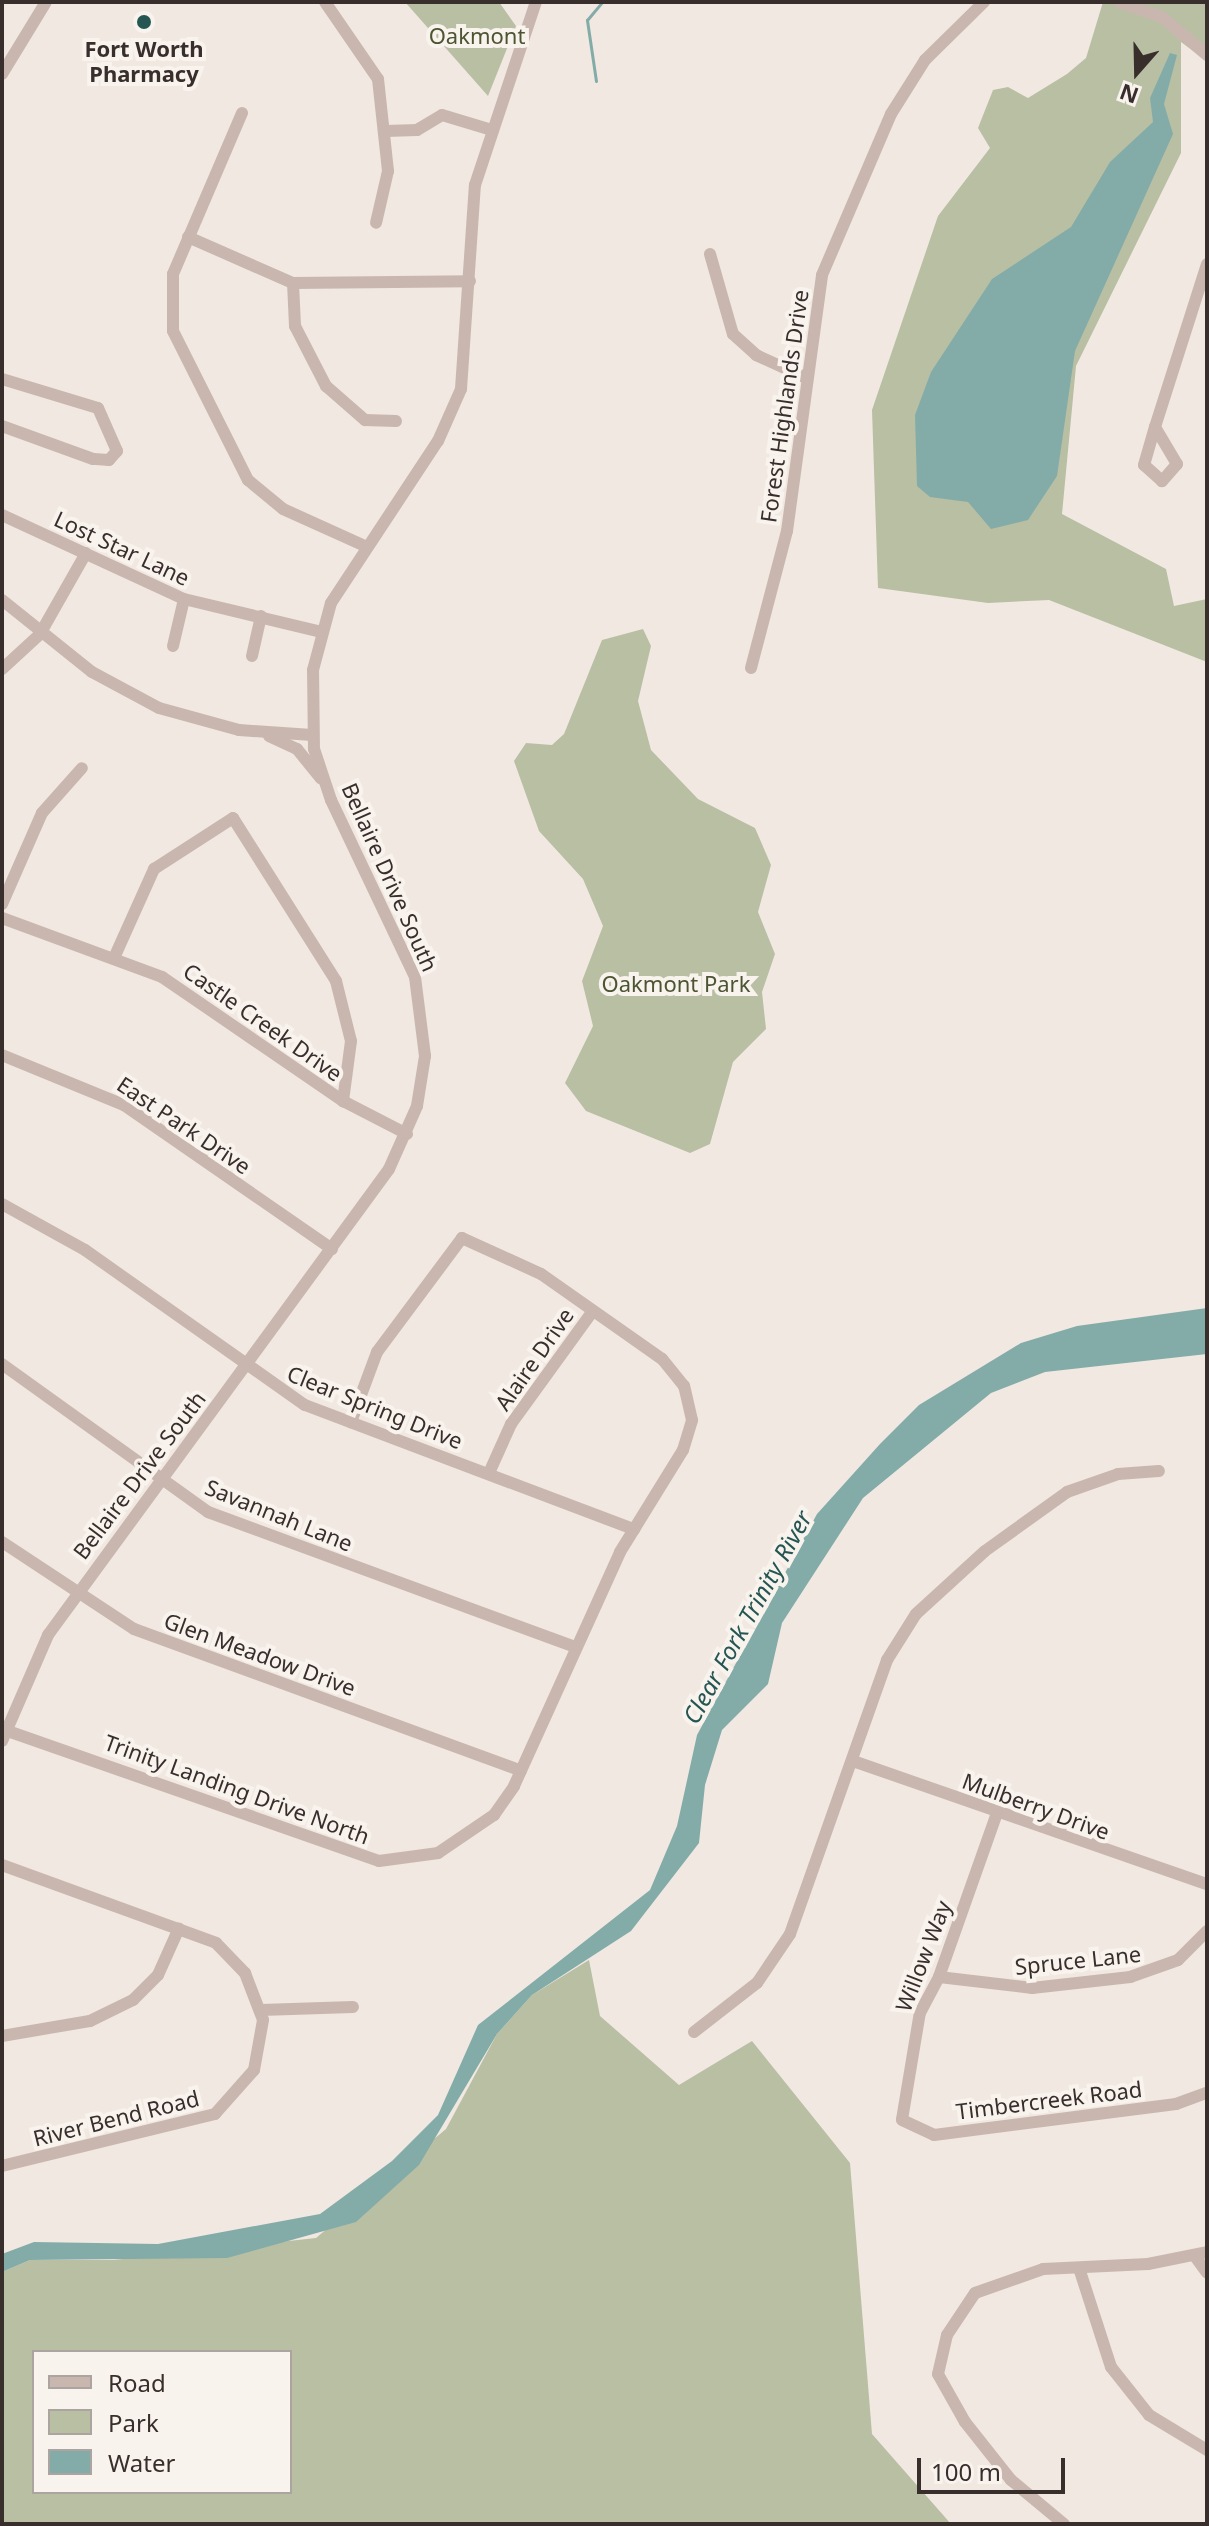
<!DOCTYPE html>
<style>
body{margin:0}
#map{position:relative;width:1209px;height:2526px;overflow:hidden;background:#f1e8e2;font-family:"Noto Sans",sans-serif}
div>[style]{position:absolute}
.green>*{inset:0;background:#b9bfa3}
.water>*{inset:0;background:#83aca9}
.stream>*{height:3px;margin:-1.5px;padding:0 1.5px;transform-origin:1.5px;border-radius:1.5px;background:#83aca9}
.minor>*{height:12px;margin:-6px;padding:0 6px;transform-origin:6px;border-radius:6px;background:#c9b7af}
.dots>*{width:22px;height:22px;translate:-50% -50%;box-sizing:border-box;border:4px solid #f9f3ee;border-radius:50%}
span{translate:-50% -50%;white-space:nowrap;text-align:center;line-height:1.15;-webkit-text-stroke:8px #f9f3ee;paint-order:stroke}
.park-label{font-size:22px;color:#4c5432}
.poi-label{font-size:22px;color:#382e2c;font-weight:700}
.street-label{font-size:22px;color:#382e2c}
.water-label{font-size:24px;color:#255653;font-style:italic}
.frame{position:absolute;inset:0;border:4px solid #382e2c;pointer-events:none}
.legend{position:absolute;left:32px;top:2350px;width:260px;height:144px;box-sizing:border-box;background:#f9f3ee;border:2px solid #aca4a0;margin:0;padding:10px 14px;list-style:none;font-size:24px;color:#382e2c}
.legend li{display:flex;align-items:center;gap:16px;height:40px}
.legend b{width:40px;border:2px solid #aca4a0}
.north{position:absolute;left:1097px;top:32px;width:80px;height:80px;-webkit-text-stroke:6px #f9f3ee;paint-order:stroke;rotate:200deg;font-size:22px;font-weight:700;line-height:32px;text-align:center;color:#382e2c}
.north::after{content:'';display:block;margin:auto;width:28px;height:36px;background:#382e2c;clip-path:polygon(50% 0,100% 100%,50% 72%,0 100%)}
.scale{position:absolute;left:917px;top:2458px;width:148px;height:36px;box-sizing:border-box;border:4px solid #382e2c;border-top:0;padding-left:10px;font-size:24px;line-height:28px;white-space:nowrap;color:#382e2c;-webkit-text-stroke:6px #f9f3ee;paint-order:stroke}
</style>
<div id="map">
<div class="green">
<div style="clip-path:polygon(405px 2px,499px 2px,516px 26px,488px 96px)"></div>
<div style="clip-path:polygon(1103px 2px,1207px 2px,1207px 61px,1181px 42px,1181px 153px,1076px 366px,1062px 514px,1166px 569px,1174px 606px,1207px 599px,1207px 662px,1049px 600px,988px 603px,878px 588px,872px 410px,938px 216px,990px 148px,978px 128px,993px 90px,1008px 87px,1028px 98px,1067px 74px,1086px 58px)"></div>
<div style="clip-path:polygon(643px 629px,651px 646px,638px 701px,651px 750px,698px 799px,755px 828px,771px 865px,758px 912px,775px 954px,762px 992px,766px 1029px,733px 1062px,710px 1144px,690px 1153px,586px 1111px,565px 1083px,593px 1026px,582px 981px,603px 926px,583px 879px,539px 831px,514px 761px,526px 743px,552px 745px,564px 734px,602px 640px)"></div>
<div style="clip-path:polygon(evenodd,589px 1960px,600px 2016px,679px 2085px,752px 2041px,850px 2163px,872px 2434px,951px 2524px,2px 2524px,2px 2272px,30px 2260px,114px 2260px,316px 2238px,446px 2129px,497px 2034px,532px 1995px,589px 1960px,34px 2352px,290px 2352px,290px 2492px,34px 2492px,34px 2352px)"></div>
</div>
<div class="water">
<div style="clip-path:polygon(1170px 53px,1177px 55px,1164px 104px,1173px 134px,1075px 351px,1057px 476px,1028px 520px,991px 529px,968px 502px,930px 497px,917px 486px,915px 415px,931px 372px,992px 279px,1071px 227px,1110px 162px,1153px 122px,1150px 98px)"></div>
<div style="clip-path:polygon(1207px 1308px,1207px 1354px,1045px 1372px,991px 1393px,863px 1498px,782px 1623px,768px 1684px,722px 1730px,705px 1785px,699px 1843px,631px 1931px,532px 1995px,497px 2034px,419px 2165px,356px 2222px,227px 2258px,30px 2260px,2px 2272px,2px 2254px,34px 2242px,158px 2244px,320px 2214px,392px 2161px,438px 2115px,478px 2025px,650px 1890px,677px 1826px,697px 1735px,817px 1514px,880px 1444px,919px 1405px,1021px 1343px,1077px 1326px)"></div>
</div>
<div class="stream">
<div style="left:596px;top:81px;width:62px;rotate:-98.4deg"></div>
<div style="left:587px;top:20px;width:23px;rotate:-50deg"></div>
</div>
<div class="minor">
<div style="left:325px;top:2px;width:93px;rotate:55.5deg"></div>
<div style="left:378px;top:79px;width:93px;rotate:83.8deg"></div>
<div style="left:388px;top:171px;width:53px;rotate:103deg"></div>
<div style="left:1119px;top:2px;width:46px;rotate:19.2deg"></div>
<div style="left:1162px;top:17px;width:59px;rotate:40.2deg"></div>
<div style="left:2px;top:74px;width:84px;rotate:-58.6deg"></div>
<div style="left:242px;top:113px;width:175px;rotate:113.2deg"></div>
<div style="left:173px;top:274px;width:57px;rotate:90deg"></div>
<div style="left:173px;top:331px;width:167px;rotate:63.3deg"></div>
<div style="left:248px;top:480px;width:45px;rotate:39.6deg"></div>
<div style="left:283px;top:509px;width:92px;rotate:24.3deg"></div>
<div style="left:386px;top:131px;width:31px;rotate:-2deg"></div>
<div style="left:417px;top:130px;width:29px;rotate:-31deg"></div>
<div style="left:442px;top:115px;width:52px;rotate:16.7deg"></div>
<div style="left:188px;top:237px;width:115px;rotate:23.7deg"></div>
<div style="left:293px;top:283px;width:177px;rotate:-0.6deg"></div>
<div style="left:710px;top:254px;width:83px;rotate:74deg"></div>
<div style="left:733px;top:334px;width:31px;rotate:42deg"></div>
<div style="left:756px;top:355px;width:53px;rotate:24.6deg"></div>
<div style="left:293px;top:283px;width:43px;rotate:87.3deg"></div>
<div style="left:295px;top:326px;width:68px;rotate:62.7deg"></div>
<div style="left:326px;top:386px;width:52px;rotate:41.1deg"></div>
<div style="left:365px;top:420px;width:31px;rotate:2deg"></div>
<div style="left:2px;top:379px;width:100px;rotate:16.8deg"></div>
<div style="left:98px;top:408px;width:47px;rotate:66.2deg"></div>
<div style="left:117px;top:451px;width:12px;rotate:132deg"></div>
<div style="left:109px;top:460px;width:16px;rotate:-176deg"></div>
<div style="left:93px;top:459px;width:97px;rotate:-160.1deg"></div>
<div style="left:1155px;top:427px;width:171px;rotate:-72.3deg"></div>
<div style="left:1155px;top:427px;width:43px;rotate:59.3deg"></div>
<div style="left:1177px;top:464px;width:23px;rotate:131deg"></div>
<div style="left:1162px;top:481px;width:24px;rotate:-138deg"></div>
<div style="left:1144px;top:465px;width:40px;rotate:-74deg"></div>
<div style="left:2px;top:515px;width:200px;rotate:24.8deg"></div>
<div style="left:184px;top:599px;width:141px;rotate:13.5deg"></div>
<div style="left:2px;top:600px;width:115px;rotate:38.7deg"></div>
<div style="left:92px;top:672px;width:76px;rotate:28.2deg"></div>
<div style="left:159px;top:708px;width:83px;rotate:15.4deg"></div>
<div style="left:239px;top:730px;width:73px;rotate:3.9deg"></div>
<div style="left:173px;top:646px;width:48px;rotate:-76.8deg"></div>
<div style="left:252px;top:656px;width:41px;rotate:-77.3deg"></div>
<div style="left:751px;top:668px;width:142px;rotate:-75.3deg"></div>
<div style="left:787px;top:531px;width:258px;rotate:-82.2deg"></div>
<div style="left:822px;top:275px;width:175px;rotate:-66.8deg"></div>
<div style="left:891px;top:114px;width:64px;rotate:-57.8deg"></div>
<div style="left:925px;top:60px;width:83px;rotate:-44.5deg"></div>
<div style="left:2px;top:669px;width:52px;rotate:-42.6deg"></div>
<div style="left:40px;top:634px;width:93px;rotate:-60.4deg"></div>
<div style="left:269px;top:736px;width:31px;rotate:25deg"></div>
<div style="left:297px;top:749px;width:38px;rotate:51deg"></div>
<div style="left:2px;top:904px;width:99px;rotate:-66.3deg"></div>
<div style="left:42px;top:813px;width:60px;rotate:-48.4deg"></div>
<div style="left:2px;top:918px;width:171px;rotate:20.2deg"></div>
<div style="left:162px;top:977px;width:219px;rotate:34.4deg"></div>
<div style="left:343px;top:1101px;width:72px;rotate:27.3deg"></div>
<div style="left:114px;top:958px;width:98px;rotate:-65.8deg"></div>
<div style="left:154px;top:869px;width:94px;rotate:-32.8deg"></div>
<div style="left:233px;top:818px;width:193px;rotate:57.7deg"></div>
<div style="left:336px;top:981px;width:62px;rotate:76deg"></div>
<div style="left:351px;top:1041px;width:61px;rotate:97.6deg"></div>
<div style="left:2px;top:1055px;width:132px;rotate:22.3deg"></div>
<div style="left:124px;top:1105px;width:253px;rotate:34.7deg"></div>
<div style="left:2px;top:1204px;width:95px;rotate:29deg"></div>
<div style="left:85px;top:1250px;width:269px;rotate:35.2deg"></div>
<div style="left:305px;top:1405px;width:352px;rotate:20.7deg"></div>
<div style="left:2px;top:1364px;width:254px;rotate:35.7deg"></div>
<div style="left:208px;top:1512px;width:388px;rotate:20.2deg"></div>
<div style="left:489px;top:1473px;width:54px;rotate:-65.8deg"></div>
<div style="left:511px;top:1424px;width:138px;rotate:-54.1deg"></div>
<div style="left:2px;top:1542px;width:158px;rotate:33.4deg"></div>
<div style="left:134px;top:1629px;width:412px;rotate:20.1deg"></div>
<div style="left:2px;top:1729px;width:399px;rotate:19.3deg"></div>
<div style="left:379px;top:1861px;width:60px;rotate:-7.7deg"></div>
<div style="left:438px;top:1853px;width:68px;rotate:-34.2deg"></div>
<div style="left:494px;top:1815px;width:35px;rotate:-55deg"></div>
<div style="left:514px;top:1786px;width:257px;rotate:-65.6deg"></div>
<div style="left:620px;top:1552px;width:120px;rotate:-58.3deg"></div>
<div style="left:683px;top:1450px;width:31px;rotate:-73deg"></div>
<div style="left:692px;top:1420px;width:35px;rotate:-103deg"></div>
<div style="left:684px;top:1386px;width:35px;rotate:-129deg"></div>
<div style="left:662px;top:1359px;width:148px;rotate:-144.9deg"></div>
<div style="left:541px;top:1274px;width:87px;rotate:-155.5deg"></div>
<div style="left:462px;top:1238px;width:142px;rotate:126.7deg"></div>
<div style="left:377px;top:1352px;width:75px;rotate:110.4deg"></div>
<div style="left:2px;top:1741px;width:116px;rotate:-66.5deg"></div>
<div style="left:48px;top:1635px;width:577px;rotate:-53.8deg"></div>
<div style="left:389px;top:1169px;width:69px;rotate:-66deg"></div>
<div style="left:417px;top:1106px;width:51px;rotate:-80.9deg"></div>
<div style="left:425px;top:1056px;width:80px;rotate:-97.2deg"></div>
<div style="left:415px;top:977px;width:196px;rotate:-115.4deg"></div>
<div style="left:331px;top:800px;width:54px;rotate:-108.4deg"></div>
<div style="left:314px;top:749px;width:79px;rotate:-90.7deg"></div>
<div style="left:313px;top:670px;width:69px;rotate:-75deg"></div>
<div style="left:331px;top:603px;width:194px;rotate:-56.6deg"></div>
<div style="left:438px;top:441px;width:57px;rotate:-66.1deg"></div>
<div style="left:461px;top:389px;width:204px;rotate:-86.1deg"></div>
<div style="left:475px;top:185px;width:193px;rotate:-71.6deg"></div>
<div style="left:853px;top:1761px;width:375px;rotate:19.2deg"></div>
<div style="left:997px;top:1813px;width:174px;rotate:109.5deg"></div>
<div style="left:939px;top:1977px;width:40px;rotate:118deg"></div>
<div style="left:920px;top:2012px;width:109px;rotate:99.5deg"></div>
<div style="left:902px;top:2120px;width:35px;rotate:25deg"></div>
<div style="left:934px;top:2135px;width:244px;rotate:-7.3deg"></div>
<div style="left:1176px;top:2104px;width:33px;rotate:-20deg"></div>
<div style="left:2px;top:1865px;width:228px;rotate:20deg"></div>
<div style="left:216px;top:1943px;width:42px;rotate:46deg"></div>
<div style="left:245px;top:1973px;width:50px;rotate:69deg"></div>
<div style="left:263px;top:2020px;width:51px;rotate:100.2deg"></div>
<div style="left:254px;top:2070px;width:59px;rotate:131.6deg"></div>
<div style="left:215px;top:2114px;width:219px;rotate:166.3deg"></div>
<div style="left:939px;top:1977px;width:94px;rotate:6.7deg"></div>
<div style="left:1032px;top:1988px;width:99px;rotate:-6.4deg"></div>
<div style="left:1130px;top:1977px;width:51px;rotate:-19.5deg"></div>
<div style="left:1178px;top:1960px;width:41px;rotate:-45deg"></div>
<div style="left:261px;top:2010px;width:92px;rotate:-1.9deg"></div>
<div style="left:694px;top:2032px;width:80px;rotate:-37.9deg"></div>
<div style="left:757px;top:1983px;width:59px;rotate:-56deg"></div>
<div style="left:790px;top:1934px;width:291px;rotate:-70.5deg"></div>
<div style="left:887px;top:1660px;width:54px;rotate:-57.8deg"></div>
<div style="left:916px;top:1614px;width:93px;rotate:-42.4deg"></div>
<div style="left:985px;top:1551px;width:101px;rotate:-35.7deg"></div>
<div style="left:1067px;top:1492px;width:54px;rotate:-19.4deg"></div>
<div style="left:1118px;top:1474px;width:41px;rotate:-4.2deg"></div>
<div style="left:2px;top:2036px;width:89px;rotate:-9.7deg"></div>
<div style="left:90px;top:2021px;width:48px;rotate:-26deg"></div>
<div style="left:133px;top:2000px;width:35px;rotate:-45deg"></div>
<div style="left:158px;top:1975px;width:51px;rotate:-65.9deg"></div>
<div style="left:1194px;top:2255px;width:22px;rotate:54deg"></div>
<div style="left:1079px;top:2268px;width:104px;rotate:72.1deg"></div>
<div style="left:1111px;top:2367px;width:61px;rotate:51.6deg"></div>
<div style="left:1149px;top:2415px;width:68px;rotate:31.1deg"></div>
<div style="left:1064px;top:2524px;width:69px;rotate:-140.3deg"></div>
<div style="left:1011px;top:2480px;width:74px;rotate:-128.4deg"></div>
<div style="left:965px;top:2422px;width:55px;rotate:-119.4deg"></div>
<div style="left:938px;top:2374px;width:40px;rotate:-77deg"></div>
<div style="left:947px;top:2335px;width:50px;rotate:-56.3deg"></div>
<div style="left:975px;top:2293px;width:72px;rotate:-19.4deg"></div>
<div style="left:1043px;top:2269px;width:105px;rotate:-2.7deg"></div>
<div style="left:1148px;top:2264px;width:60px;rotate:-11.5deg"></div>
</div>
<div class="dots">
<div style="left:144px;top:22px;background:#255653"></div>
</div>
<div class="park-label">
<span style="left:477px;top:36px">Oakmont</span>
<span style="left:676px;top:984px">Oakmont Park</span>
</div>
<div class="poi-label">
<span style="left:144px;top:61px">Fort Worth<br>Pharmacy</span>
</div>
<div class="street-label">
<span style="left:784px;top:406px;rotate:-82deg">Forest Highlands Drive</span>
<span style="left:122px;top:548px;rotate:25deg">Lost Star Lane</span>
<span style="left:390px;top:877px;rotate:66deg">Bellaire Drive South</span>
<span style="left:263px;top:1022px;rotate:35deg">Castle Creek Drive</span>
<span style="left:184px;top:1125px;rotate:34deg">East Park Drive</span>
<span style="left:534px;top:1359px;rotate:-55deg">Alaire Drive</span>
<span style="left:375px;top:1407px;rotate:22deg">Clear Spring Drive</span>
<span style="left:139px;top:1475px;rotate:-53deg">Bellaire Drive South</span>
<span style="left:279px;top:1515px;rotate:22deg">Savannah Lane</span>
<span style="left:260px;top:1654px;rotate:20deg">Glen Meadow Drive</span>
<span style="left:237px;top:1789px;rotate:20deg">Trinity Landing Drive North</span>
<span style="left:1036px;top:1806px;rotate:20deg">Mulberry Drive</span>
<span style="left:923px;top:1956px;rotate:-69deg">Willow Way</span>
<span style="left:1078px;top:1960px;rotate:-6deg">Spruce Lane</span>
<span style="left:1049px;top:2100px;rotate:-7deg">Timbercreek Road</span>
<span style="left:116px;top:2118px;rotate:-14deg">River Bend Road</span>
</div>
<div class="water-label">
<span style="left:747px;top:1617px;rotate:-61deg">Clear Fork Trinity River</span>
</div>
<div class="frame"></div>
<ul class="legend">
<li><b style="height:10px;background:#c9b7af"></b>Road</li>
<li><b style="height:22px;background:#b9bfa3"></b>Park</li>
<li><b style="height:22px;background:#83aca9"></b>Water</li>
</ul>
<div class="north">N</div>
<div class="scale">100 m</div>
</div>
